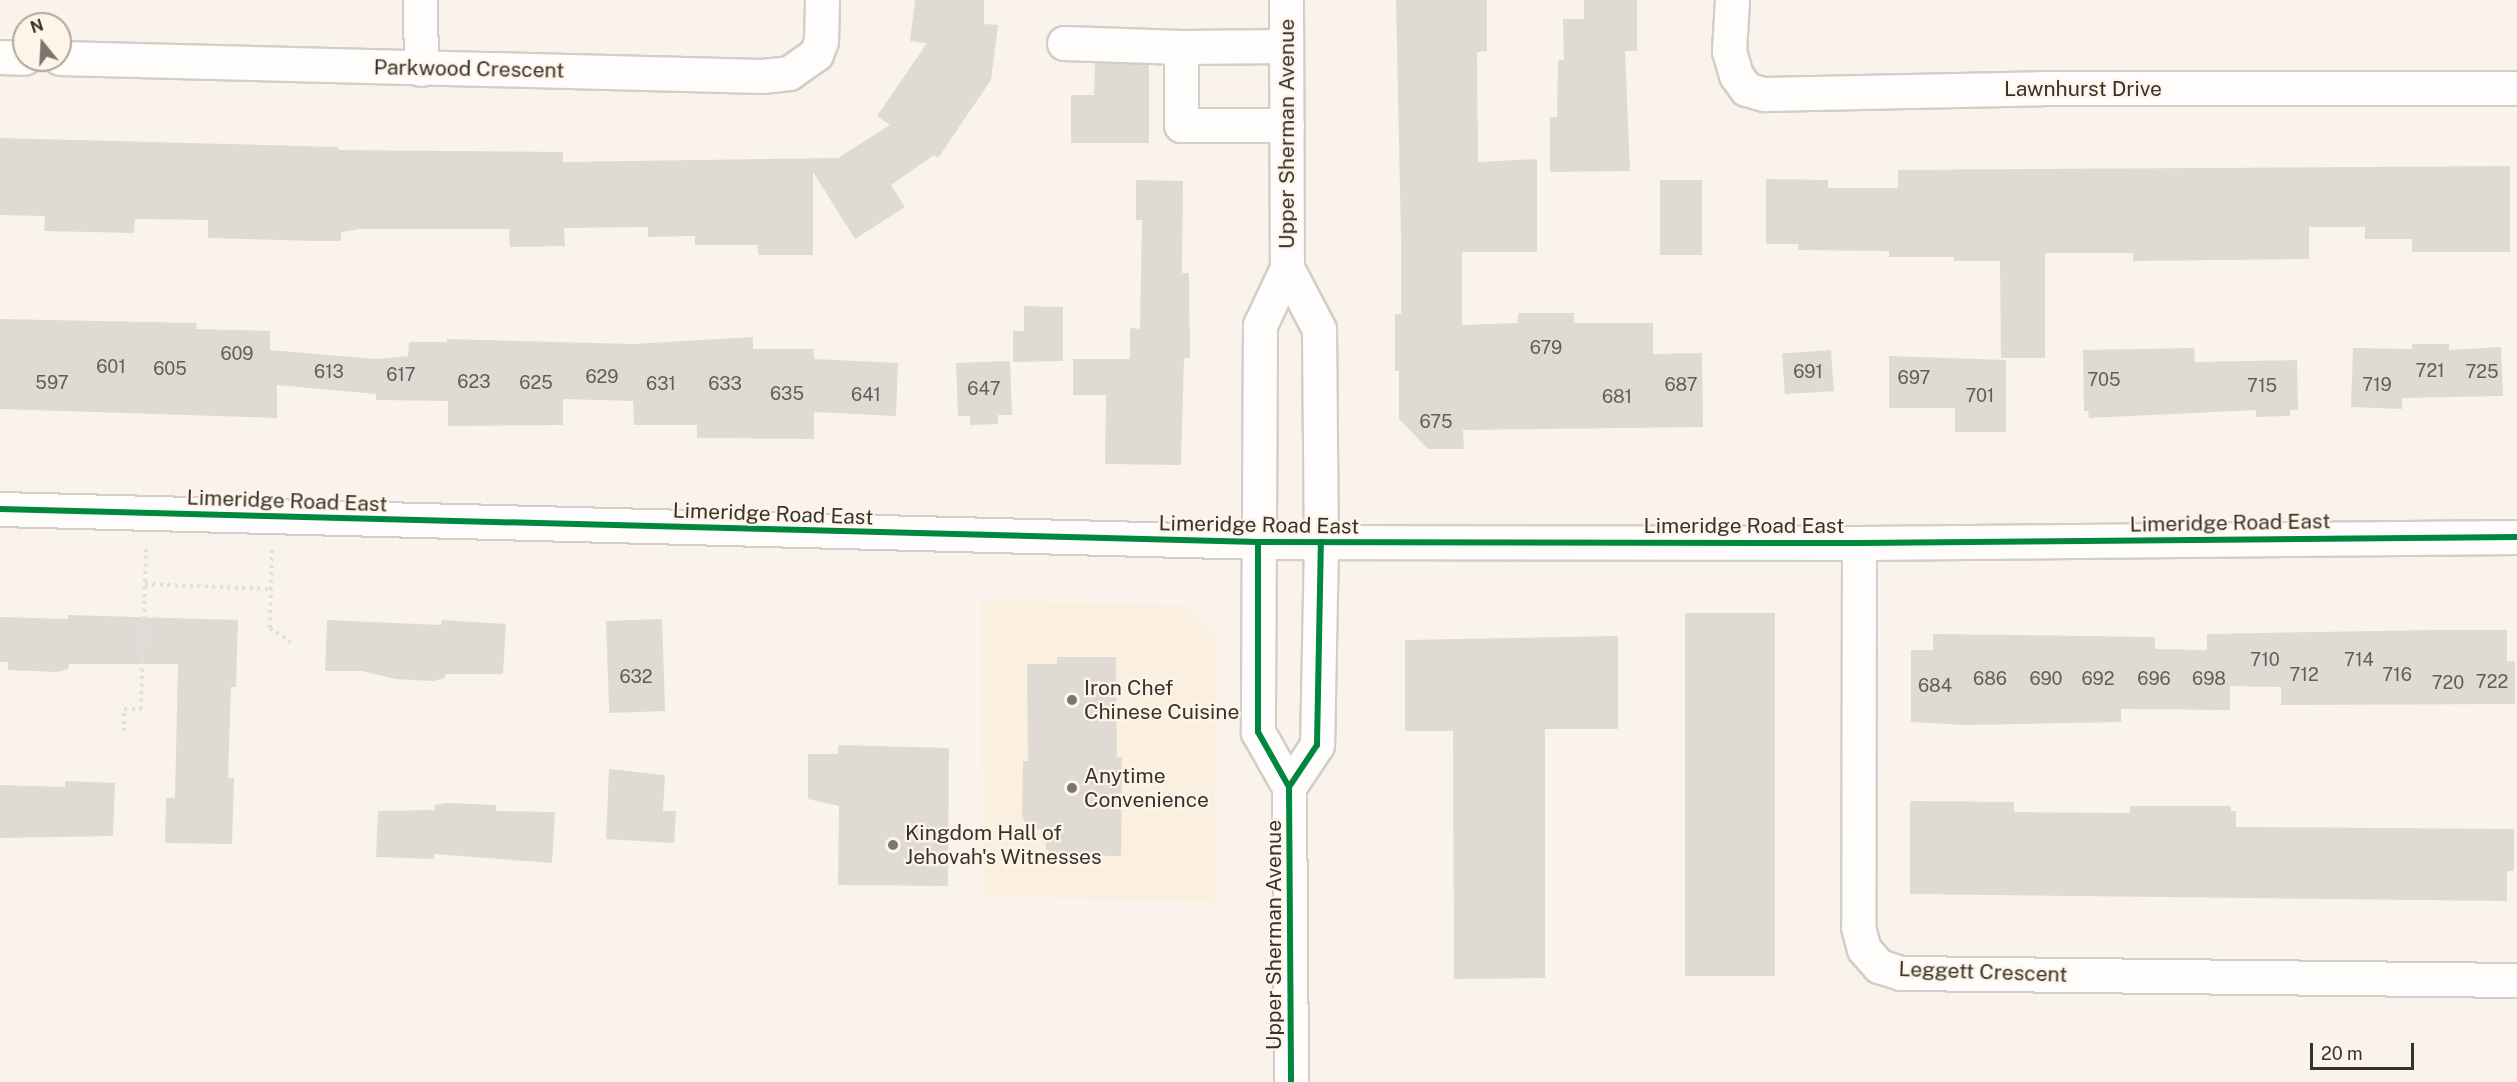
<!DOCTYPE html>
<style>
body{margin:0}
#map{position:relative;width:2517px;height:1082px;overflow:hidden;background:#f9f3ec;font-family:"Public Sans",sans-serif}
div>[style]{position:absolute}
.built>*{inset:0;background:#fbefdf}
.building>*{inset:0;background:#dfdad4;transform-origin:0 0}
.path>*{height:4px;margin-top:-2px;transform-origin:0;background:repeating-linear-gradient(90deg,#e1dfdd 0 3px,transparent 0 7.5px)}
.roads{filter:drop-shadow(2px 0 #d3cec7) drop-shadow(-2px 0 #d3cec7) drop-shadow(0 2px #d3cec7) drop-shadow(0 -2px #d3cec7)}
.minor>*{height:33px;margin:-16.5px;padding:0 16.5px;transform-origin:16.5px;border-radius:16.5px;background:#fefdfc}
.major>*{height:33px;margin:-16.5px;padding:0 16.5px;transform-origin:16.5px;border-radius:16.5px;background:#fefdfc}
.cycleway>*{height:6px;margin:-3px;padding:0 3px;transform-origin:3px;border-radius:3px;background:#00873e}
.dots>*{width:16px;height:16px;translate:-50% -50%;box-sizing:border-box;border:3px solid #fef4e7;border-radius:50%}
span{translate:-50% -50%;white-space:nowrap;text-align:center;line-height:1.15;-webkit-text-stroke:4.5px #fef4e7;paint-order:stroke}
.number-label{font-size:18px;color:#625d57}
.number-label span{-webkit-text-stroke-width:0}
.street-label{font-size:21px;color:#37322c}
.poi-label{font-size:21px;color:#37322c}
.left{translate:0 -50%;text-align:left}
.north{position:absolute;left:12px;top:12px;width:60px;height:60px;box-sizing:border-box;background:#fef4e7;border:2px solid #aea69c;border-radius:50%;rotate:342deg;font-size:16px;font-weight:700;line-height:24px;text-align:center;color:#37322c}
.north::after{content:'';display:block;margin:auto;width:21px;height:27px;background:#7b766f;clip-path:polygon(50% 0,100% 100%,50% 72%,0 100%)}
.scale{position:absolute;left:2310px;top:1043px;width:104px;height:27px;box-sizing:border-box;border:3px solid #37322c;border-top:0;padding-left:8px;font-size:18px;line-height:21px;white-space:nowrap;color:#37322c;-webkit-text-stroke:4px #fef4e7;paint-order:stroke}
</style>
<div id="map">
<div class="built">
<div style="clip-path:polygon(982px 600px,1186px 606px,1216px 633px,1215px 902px,983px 896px)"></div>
</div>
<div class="building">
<div style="clip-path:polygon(915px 0,984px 0,984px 24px,998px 25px,991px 80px,938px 158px,934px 155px,891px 185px,905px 207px,855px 239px,813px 172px,813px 255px,758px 255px,758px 245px,695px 245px,695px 236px,648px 237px,648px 227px,564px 228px,565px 246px,510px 247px,509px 229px,360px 229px,341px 232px,341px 241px,313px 241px,208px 238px,208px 220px,135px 219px,134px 233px,44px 231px,45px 216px,0 215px,0 138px,338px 147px,338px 150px,563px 152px,563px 162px,838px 158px,890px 125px,877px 116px,927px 43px,910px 41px)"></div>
<div style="clip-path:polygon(1396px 0,1487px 0,1487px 51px,1477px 52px,1478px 162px,1537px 159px,1537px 252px,1462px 252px,1462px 325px,1518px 323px,1518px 313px,1574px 313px,1574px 323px,1653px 323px,1653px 354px,1702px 353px,1703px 427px,1463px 430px,1464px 449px,1428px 449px,1399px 419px,1399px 371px,1395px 371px,1395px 314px,1401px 314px,1401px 239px)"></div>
<div style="clip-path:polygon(1584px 0,1637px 0,1637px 51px,1625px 51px,1630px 171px,1550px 172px,1550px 117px,1557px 117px,1558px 60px,1564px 60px,1563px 19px,1584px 19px)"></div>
<div style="clip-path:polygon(1095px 63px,1149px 65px,1149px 143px,1071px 143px,1071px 95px,1094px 95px)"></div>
<div style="clip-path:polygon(2510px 166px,2510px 252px,2412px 252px,2412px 239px,2365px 239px,2365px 227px,2309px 227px,2309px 259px,2133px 261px,2133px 253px,2045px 253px,2045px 358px,2001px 358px,2000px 261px,1954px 261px,1954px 257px,1889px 257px,1889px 251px,1798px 250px,1798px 244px,1766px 244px,1766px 179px,1828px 180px,1828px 188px,1898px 188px,1898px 170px)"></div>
<div style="clip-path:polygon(1136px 180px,1183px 181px,1182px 273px,1189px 273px,1190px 358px,1184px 358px,1181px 465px,1105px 464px,1106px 395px,1073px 395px,1073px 359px,1130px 359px,1130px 328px,1140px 329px,1142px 220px,1136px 220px)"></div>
<div style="left:1660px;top:180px;width:42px;height:75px"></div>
<div style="clip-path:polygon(1024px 306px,1063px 307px,1063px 361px,1013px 362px,1013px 331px,1024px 331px)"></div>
<div style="clip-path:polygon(0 319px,197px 323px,196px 329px,270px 331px,270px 350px,376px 359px,408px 356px,409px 342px,447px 342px,447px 339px,633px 344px,753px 337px,753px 349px,814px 349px,814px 359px,898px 363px,896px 416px,814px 412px,814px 439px,697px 438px,697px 425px,634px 425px,633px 401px,563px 399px,563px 425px,448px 426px,448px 401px,376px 400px,376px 394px,277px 385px,277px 418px,0 409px)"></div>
<div style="clip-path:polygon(2412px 344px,2449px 344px,2449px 350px,2501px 347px,2503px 396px,2402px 398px,2402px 409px,2351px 407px,2353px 348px,2412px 349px)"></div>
<div style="clip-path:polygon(2194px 348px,2195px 362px,2297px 360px,2298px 410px,2290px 410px,2290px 416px,2256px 417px,2256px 410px,2089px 418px,2088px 411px,2084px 411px,2083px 350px)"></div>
<div style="left:1831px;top:350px;width:41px;height:49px;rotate:86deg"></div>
<div style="clip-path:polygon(1889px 356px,2006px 360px,2006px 432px,1955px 432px,1955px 408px,1889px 408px)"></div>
<div style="clip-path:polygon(1010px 361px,1012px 415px,998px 415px,998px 424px,970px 425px,970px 416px,958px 416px,956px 363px)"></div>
<div style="left:1775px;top:613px;width:363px;height:90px;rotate:90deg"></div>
<div style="clip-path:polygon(68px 615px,238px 620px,236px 687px,231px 687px,228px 778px,234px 778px,232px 844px,165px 843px,166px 798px,175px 798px,178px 664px,69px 664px,68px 669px,57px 672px,8px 670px,8px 662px,0 662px,0 617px,68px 619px)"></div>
<div style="left:662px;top:619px;width:92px;height:56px;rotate:88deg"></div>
<div style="clip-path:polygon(327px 620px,441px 625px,442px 620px,506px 624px,503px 674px,445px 674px,445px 678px,433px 681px,395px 679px,362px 671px,325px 671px)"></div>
<div style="clip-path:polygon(2435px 630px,2507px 630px,2507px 661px,2515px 661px,2515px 704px,2281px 705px,2281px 687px,2230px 686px,2230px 710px,2121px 709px,2121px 722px,1966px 725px,1911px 722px,1911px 650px,1933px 650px,1933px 634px,2155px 637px,2155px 649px,2207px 650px,2207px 634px)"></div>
<div style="clip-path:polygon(1618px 636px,1618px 729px,1545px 729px,1545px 978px,1454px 979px,1453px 731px,1405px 731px,1405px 640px)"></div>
<div style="clip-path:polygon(1057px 657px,1116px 657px,1117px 757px,1122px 757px,1121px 856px,1058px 855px,1046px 849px,1046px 829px,1027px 829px,1022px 814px,1023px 761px,1028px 761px,1027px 664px,1057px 664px)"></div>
<div style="clip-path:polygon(838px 745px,949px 748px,948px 886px,838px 885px,839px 806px,808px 799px,808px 754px,838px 754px)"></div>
<div style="clip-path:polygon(609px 769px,665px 775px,663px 811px,676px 811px,674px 843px,606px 839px)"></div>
<div style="clip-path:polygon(65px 781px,115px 783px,113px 836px,0 838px,0 785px,65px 787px)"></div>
<div style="clip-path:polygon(1910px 801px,2014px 802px,2014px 812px,2130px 813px,2130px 806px,2231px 806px,2231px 811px,2236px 811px,2236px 827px,2514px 829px,2514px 871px,2507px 871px,2507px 901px,1910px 894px)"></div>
<div style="clip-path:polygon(447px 803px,496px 805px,496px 811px,555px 812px,552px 863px,434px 854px,434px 859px,376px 857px,378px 811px,435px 810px,435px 805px)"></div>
</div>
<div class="path">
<div style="left:272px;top:550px;width:78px;rotate:91.5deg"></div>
<div style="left:270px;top:628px;width:25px;rotate:34deg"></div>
<div style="left:145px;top:584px;width:126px;rotate:2.3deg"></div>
<div style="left:124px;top:731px;width:22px;rotate:-90deg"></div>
<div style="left:124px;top:709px;width:17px"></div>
<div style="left:141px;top:709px;width:162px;rotate:-88.2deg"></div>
</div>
<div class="roads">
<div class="minor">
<div style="left:420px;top:0;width:69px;rotate:89.2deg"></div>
<div style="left:1732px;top:0;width:51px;rotate:93.4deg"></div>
<div style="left:1729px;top:51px;width:25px;rotate:74deg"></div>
<div style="left:1736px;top:75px;width:17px;rotate:54deg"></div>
<div style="left:1746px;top:89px;width:19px;rotate:16deg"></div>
<div style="left:1764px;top:94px;width:278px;rotate:-1.2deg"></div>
<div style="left:2042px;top:88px;width:475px"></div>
<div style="left:1064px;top:43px;width:117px;rotate:2deg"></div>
<div style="left:1286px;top:46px;width:105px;rotate:179.5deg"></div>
<div style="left:1181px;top:47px;width:78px;rotate:90deg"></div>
<div style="left:1181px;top:125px;width:106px"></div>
<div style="left:0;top:57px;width:24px;rotate:2deg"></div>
<div style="left:60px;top:58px;width:702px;rotate:1.47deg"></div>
<div style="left:762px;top:76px;width:27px;rotate:-6deg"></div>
<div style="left:789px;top:73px;width:33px;rotate:-35deg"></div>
<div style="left:816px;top:54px;width:14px;rotate:-69deg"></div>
<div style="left:821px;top:41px;width:41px;rotate:-88.6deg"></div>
<div style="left:0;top:509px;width:1258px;rotate:1.5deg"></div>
<div style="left:1258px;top:542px;width:601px;rotate:0.1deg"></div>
<div style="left:1859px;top:543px;width:658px;rotate:-0.52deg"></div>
<div style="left:1859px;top:543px;width:384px;rotate:90.1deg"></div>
<div style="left:1858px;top:927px;width:23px;rotate:75deg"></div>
<div style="left:1864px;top:949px;width:23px;rotate:49deg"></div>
<div style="left:1879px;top:966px;width:23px;rotate:18deg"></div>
<div style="left:1901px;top:973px;width:616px;rotate:0.65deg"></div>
</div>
<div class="major">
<div style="left:1286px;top:0;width:268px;rotate:89.8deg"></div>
<div style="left:1287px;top:268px;width:63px;rotate:115.3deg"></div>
<div style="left:1260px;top:325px;width:407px;rotate:90.3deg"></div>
<div style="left:1258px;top:732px;width:63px;rotate:60.6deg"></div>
<div style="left:1289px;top:787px;width:295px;rotate:89.6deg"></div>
<div style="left:1287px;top:268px;width:69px;rotate:62.3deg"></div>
<div style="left:1319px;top:329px;width:213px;rotate:89.5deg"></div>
<div style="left:1321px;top:542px;width:203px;rotate:91.1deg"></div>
<div style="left:1317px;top:745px;width:50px;rotate:123.7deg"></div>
</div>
</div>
<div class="cycleway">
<div style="left:0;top:509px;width:1258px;rotate:1.5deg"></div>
<div style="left:1258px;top:542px;width:601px;rotate:0.1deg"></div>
<div style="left:1859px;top:543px;width:658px;rotate:-0.52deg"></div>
<div style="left:1258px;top:542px;width:190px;rotate:90deg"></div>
<div style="left:1258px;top:732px;width:63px;rotate:60.6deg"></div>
<div style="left:1289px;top:787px;width:295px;rotate:89.6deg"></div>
<div style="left:1289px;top:787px;width:50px;rotate:-56.3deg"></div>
<div style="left:1317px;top:745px;width:203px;rotate:-88.9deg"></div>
</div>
<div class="dots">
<div style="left:1072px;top:700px;background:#7b766f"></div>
<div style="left:1072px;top:788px;background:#7b766f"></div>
<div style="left:893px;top:845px;background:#7b766f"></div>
</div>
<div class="number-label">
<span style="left:1546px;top:348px">679</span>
<span style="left:237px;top:354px">609</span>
<span style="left:111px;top:367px">601</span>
<span style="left:170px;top:369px">605</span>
<span style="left:2430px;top:371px">721</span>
<span style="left:329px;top:372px">613</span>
<span style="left:1808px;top:372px">691</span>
<span style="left:2482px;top:372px">725</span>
<span style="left:401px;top:375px">617</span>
<span style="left:602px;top:377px">629</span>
<span style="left:1914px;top:378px">697</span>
<span style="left:2104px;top:380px">705</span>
<span style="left:474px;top:382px">623</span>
<span style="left:52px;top:383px">597</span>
<span style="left:536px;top:383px">625</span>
<span style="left:661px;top:384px">631</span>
<span style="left:725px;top:384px">633</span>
<span style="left:1681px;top:385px">687</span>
<span style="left:2377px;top:385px">719</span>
<span style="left:2262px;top:386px">715</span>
<span style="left:984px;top:389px">647</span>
<span style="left:787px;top:394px">635</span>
<span style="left:866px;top:395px">641</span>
<span style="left:1980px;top:396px">701</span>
<span style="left:1617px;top:397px">681</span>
<span style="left:1436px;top:422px">675</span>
<span style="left:2265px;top:660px">710</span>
<span style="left:2359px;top:660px">714</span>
<span style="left:2304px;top:675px">712</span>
<span style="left:2397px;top:675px">716</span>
<span style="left:636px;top:677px">632</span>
<span style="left:1990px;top:679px">686</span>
<span style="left:2046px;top:679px">690</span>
<span style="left:2098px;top:679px">692</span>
<span style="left:2154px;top:679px">696</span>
<span style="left:2209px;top:679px">698</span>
<span style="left:2492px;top:682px">722</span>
<span style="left:2448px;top:683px">720</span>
<span style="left:1935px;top:686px">684</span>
</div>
<div class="street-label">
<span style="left:469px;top:69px;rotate:1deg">Parkwood Crescent</span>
<span style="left:2083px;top:89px">Lawnhurst Drive</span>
<span style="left:1287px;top:134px;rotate:-90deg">Upper Sherman Avenue</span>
<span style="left:287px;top:501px;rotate:2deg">Limeridge Road East</span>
<span style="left:773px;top:514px;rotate:2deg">Limeridge Road East</span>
<span style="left:2230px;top:523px;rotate:-1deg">Limeridge Road East</span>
<span style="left:1259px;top:525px;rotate:1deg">Limeridge Road East</span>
<span style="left:1744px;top:526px">Limeridge Road East</span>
<span style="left:1274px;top:935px;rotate:-90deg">Upper Sherman Avenue</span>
<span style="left:1983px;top:972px;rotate:2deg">Leggett Crescent</span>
</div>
<div class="poi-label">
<span class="left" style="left:1084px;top:700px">Iron Chef<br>Chinese Cuisine</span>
<span class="left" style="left:1084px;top:788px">Anytime<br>Convenience</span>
<span class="left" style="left:905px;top:845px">Kingdom Hall of<br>Jehovah's Witnesses</span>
</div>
<div class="north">N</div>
<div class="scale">20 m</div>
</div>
